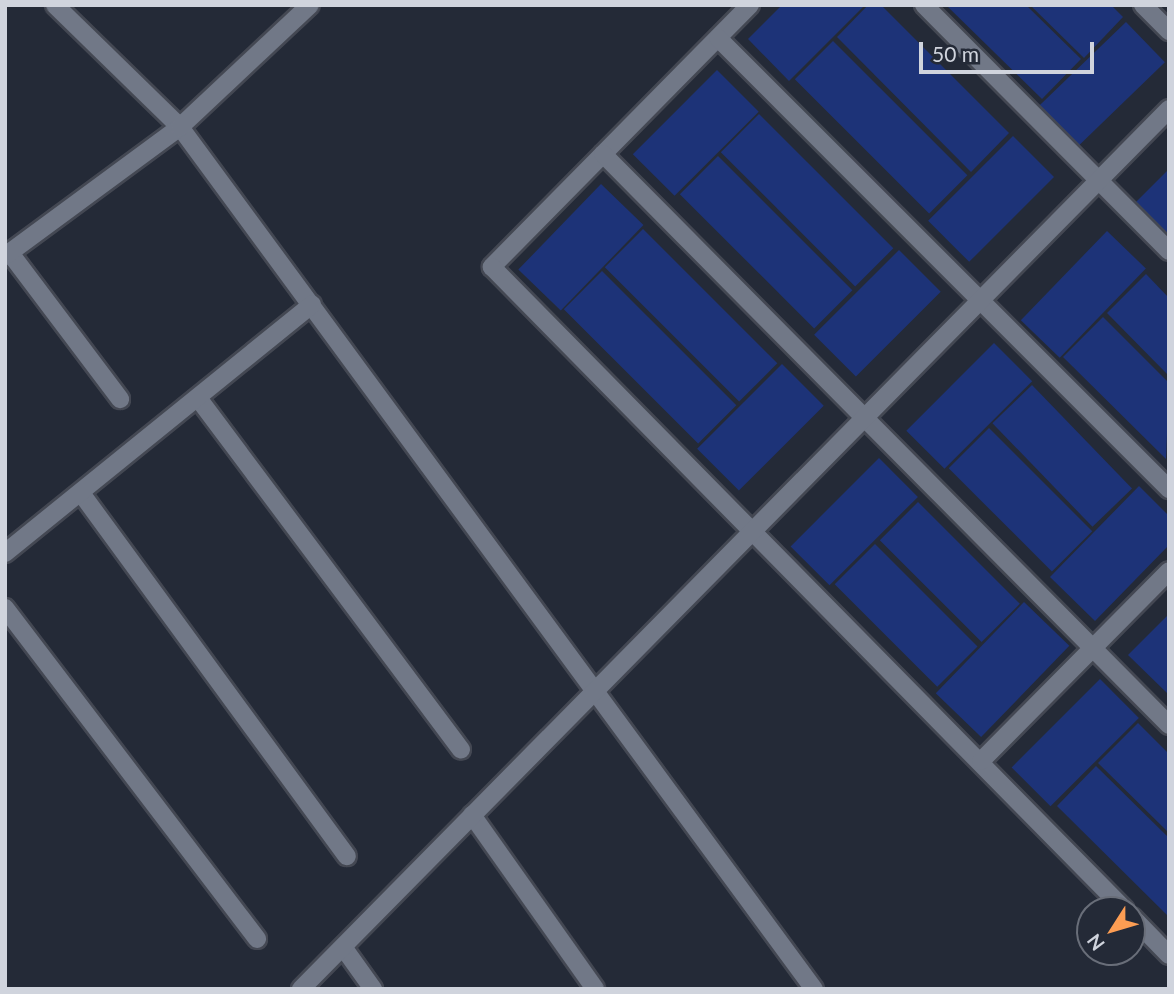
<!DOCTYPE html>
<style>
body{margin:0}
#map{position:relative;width:1174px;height:994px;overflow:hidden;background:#242a37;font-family:Lato,sans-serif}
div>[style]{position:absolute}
.building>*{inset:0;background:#1d3378;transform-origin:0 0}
.roads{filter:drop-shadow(2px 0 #444853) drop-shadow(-2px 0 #444853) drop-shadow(0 2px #444853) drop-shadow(0 -2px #444853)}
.minor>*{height:18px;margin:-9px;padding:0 9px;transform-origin:9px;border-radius:9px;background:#717887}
span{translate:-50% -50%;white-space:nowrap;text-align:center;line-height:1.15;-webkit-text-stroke:7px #242a37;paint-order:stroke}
.frame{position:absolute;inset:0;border:7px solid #d0d4dd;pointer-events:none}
.north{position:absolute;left:1076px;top:896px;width:70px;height:70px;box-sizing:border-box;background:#242a37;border:2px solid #696e79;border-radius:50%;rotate:233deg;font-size:19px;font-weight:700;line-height:28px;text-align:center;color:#d0d4dd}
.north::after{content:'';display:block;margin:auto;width:24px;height:32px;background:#fc9d53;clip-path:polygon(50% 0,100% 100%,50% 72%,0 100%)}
.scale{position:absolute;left:919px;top:42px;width:175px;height:32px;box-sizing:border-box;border:4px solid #d0d4dd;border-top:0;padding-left:9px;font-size:21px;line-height:24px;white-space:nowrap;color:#d0d4dd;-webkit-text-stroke:5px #242a37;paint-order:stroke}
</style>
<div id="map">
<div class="building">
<div style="clip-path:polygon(782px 5px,865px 5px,789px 81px,748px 39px)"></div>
<div style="clip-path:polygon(868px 5px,881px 5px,1009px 133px,971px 172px,837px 37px)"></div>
<div style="clip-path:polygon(946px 5px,1026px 5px,1081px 59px,1042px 99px)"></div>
<div style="clip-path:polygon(1030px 5px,1111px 5px,1123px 17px,1084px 58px)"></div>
<div style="left:1126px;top:22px;width:56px;height:120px;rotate:46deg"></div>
<div style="left:833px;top:41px;width:190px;height:54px;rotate:45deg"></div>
<div style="left:717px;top:70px;width:59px;height:119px;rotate:45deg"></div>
<div style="left:759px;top:114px;width:190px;height:54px;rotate:45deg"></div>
<div style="left:1013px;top:136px;width:58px;height:120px;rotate:45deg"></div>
<div style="left:718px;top:156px;width:190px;height:54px;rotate:45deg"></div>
<div style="clip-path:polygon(1169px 169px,1169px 243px,1132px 206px)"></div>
<div style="left:601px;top:184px;width:59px;height:119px;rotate:44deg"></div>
<div style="left:643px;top:229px;width:190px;height:54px;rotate:45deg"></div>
<div style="left:1107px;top:231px;width:54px;height:124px;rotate:44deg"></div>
<div style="left:899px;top:250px;width:59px;height:120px;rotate:45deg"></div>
<div style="left:602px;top:271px;width:190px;height:54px;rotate:45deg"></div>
<div style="clip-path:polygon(1146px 274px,1169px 298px,1169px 376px,1107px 313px)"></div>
<div style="clip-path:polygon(1103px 317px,1169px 383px,1166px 459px,1063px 357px)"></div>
<div style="left:994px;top:343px;width:54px;height:124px;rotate:45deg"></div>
<div style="left:782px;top:364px;width:59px;height:120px;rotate:45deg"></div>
<div style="left:1032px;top:385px;width:144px;height:55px;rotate:46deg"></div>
<div style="left:989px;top:428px;width:146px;height:57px;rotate:45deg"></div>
<div style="left:879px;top:458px;width:55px;height:125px;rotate:45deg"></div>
<div style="clip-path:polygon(1139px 486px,1169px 516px,1169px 545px,1095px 621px,1050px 577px)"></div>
<div style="left:918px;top:502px;width:144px;height:54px;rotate:45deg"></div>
<div style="left:875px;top:544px;width:145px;height:57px;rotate:45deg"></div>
<div style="left:1024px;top:602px;width:63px;height:127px;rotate:44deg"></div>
<div style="clip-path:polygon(1169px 614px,1169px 692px,1167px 693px,1128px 655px)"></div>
<div style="left:1100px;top:679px;width:55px;height:125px;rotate:45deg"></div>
<div style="clip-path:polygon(1138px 723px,1169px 754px,1169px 833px,1098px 763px)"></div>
<div style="clip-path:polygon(1096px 766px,1169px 838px,1169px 917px,1057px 806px)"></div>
</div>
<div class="roads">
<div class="minor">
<div style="left:55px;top:5px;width:175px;rotate:44.3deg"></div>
<div style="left:180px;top:127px;width:1070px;rotate:53.67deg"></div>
<div style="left:750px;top:5px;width:368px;rotate:134.6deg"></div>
<div style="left:492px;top:267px;width:902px;rotate:45.45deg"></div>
<div style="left:924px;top:5px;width:347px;rotate:45.1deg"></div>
<div style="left:1143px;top:5px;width:37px;rotate:45deg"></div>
<div style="left:718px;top:38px;width:638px;rotate:45deg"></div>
<div style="left:603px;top:154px;width:804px;rotate:45.25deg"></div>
<div style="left:10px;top:253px;width:183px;rotate:53deg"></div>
<div style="left:5px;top:256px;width:217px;rotate:-36.4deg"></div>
<div style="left:180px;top:127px;width:178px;rotate:-43.2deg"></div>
<div style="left:198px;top:398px;width:439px;rotate:53.2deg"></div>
<div style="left:81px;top:493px;width:450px;rotate:53.8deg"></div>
<div style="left:5px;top:553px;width:395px;rotate:-39deg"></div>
<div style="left:5px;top:608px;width:416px;rotate:52.7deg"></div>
<div style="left:981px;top:761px;width:267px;rotate:-45.3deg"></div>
<div style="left:472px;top:815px;width:213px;rotate:54.7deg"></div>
<div style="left:1132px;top:917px;width:53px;rotate:45.8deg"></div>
<div style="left:343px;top:947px;width:52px;rotate:54.5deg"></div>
<div style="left:301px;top:989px;width:1236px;rotate:-45.39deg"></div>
</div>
</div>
<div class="frame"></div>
<div class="north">N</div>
<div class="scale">50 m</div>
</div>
